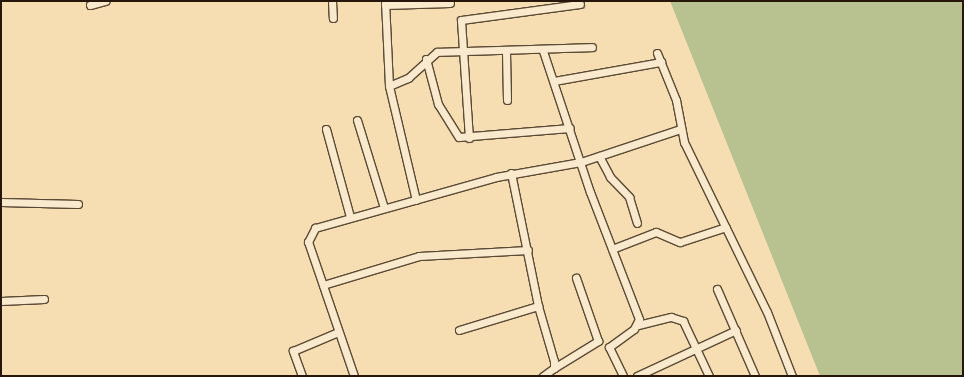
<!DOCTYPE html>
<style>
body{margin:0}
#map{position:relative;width:964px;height:377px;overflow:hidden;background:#f6deb2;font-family:Vollkorn,serif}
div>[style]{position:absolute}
.green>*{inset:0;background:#b7c290}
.roads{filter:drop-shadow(1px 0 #5a4934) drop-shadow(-1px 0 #5a4934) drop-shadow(0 1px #5a4934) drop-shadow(0 -1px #5a4934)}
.minor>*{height:7px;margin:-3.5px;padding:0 3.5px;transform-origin:3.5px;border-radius:3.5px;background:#f9eacd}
span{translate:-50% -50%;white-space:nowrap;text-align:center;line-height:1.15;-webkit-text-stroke:4.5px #f9eacd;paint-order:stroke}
.frame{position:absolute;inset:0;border:2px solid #26170a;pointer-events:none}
</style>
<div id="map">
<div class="green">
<div style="clip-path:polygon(670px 1px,963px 1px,963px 376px,820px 376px)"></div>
</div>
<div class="roads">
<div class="minor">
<div style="left:332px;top:1px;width:17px;rotate:87deg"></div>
<div style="left:385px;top:1px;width:85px;rotate:87.3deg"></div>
<div style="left:389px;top:86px;width:117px;rotate:76.7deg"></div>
<div style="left:90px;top:5px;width:16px;rotate:-15deg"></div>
<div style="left:385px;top:5px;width:65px;rotate:-1.8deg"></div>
<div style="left:543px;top:51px;width:149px;rotate:71.6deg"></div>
<div style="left:590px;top:192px;width:136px;rotate:68.9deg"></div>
<div style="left:639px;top:319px;width:11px;rotate:117deg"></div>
<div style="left:634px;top:329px;width:31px;rotate:144deg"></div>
<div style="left:609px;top:347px;width:32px;rotate:64deg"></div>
<div style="left:506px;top:52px;width:48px;rotate:88.8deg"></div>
<div style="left:657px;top:53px;width:51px;rotate:68deg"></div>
<div style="left:676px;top:100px;width:43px;rotate:79.2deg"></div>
<div style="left:684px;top:142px;width:189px;rotate:64deg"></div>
<div style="left:767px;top:312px;width:69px;rotate:68.7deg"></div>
<div style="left:426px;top:59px;width:47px;rotate:75.1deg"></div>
<div style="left:438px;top:104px;width:39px;rotate:58deg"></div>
<div style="left:459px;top:137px;width:111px;rotate:-4.6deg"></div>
<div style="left:554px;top:81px;width:109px;rotate:-10.1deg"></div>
<div style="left:389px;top:86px;width:21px;rotate:-23deg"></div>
<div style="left:408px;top:78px;width:39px;rotate:-42deg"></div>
<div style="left:437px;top:52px;width:155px;rotate:-1.8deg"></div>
<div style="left:357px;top:120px;width:92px;rotate:72.9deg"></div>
<div style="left:326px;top:129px;width:91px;rotate:74.7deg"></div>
<div style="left:469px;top:138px;width:118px;rotate:-93.9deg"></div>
<div style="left:461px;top:20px;width:120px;rotate:-7.7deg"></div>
<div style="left:599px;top:156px;width:24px;rotate:62deg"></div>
<div style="left:610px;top:177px;width:28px;rotate:46deg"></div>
<div style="left:629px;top:197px;width:27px;rotate:73deg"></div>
<div style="left:511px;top:173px;width:136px;rotate:78.5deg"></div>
<div style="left:538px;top:306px;width:57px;rotate:73.8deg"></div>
<div style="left:554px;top:361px;width:7px;rotate:90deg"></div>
<div style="left:554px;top:368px;width:14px;rotate:144deg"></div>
<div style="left:1px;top:202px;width:77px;rotate:1.5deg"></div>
<div style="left:612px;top:249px;width:47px;rotate:-21.1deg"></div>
<div style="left:656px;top:232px;width:26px;rotate:23deg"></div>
<div style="left:680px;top:242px;width:48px;rotate:-18.1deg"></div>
<div style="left:323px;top:285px;width:100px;rotate:-16.8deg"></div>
<div style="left:419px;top:256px;width:109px;rotate:-3.2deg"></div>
<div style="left:717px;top:289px;width:95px;rotate:66.4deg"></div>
<div style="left:1px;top:301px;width:43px;rotate:-2.7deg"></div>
<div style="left:638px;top:325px;width:34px;rotate:-14deg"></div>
<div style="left:671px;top:317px;width:13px;rotate:18deg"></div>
<div style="left:683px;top:321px;width:61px;rotate:64.7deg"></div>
<div style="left:459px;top:330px;width:83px;rotate:-16.9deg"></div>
<div style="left:554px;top:368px;width:52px;rotate:-31.5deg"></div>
<div style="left:598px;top:341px;width:67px;rotate:-109.2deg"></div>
<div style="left:302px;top:376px;width:27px;rotate:-110deg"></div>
<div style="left:293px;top:351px;width:49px;rotate:-22.9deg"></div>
<div style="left:354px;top:376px;width:142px;rotate:-108.9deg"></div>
<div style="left:308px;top:242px;width:16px;rotate:-63deg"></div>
<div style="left:315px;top:228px;width:188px;rotate:-15.7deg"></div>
<div style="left:496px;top:177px;width:86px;rotate:-10deg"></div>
<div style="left:581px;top:162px;width:104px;rotate:-18.4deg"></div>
<div style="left:637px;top:376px;width:109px;rotate:-24.9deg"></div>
</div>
</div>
<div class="frame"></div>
</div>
